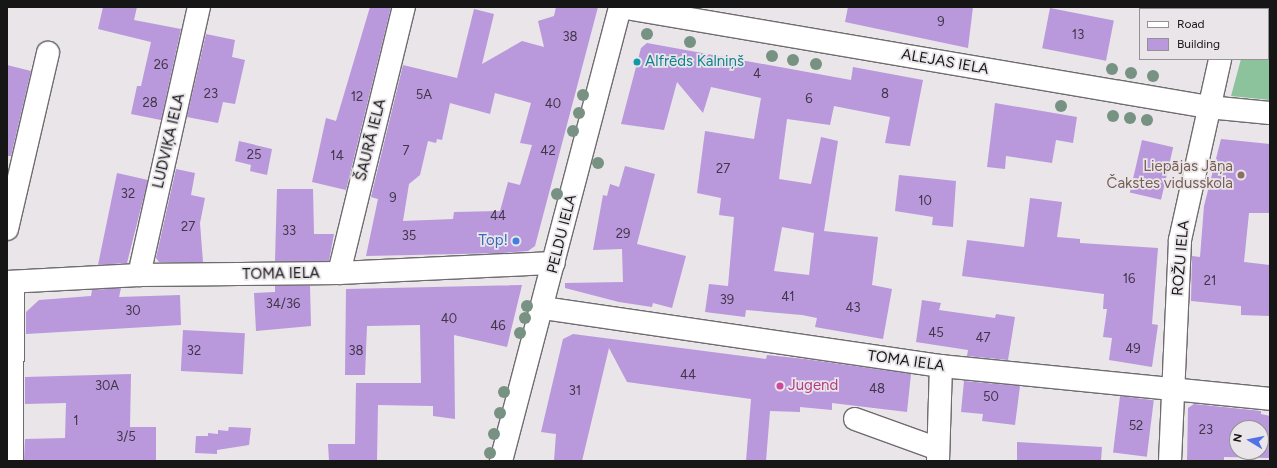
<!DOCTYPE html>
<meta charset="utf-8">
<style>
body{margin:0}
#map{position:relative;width:1277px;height:468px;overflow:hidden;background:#e9e5e9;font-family:Figtree,sans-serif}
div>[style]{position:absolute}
.green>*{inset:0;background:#8cc39c}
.building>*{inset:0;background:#b998dc;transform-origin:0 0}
.roads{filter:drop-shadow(1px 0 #6f6c70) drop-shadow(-1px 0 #6f6c70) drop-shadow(0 1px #6f6c70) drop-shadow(0 -1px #6f6c70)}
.minor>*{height:22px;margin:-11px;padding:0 11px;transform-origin:11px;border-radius:11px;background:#fff}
.trees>*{width:12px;height:12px;margin:-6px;border-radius:50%;background:#779282}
.dots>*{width:11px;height:11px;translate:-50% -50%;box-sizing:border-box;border:2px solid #e9e5e9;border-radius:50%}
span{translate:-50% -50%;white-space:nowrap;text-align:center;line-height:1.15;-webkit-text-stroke:3.5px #e9e5e9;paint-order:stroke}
.number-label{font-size:13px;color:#403648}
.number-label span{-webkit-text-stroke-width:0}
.culture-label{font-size:15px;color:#0d838f}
.left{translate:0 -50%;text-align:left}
.street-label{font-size:15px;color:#171617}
.education-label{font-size:15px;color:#785e54}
.right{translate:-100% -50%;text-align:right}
.shop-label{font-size:15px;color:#366cbe}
.hotel-label{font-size:15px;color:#b23c85}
.frame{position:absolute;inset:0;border:8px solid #171617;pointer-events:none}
.legend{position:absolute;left:1139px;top:8px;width:130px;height:52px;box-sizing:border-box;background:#e9e5e9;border:1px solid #959295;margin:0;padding:5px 7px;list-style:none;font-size:12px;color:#171617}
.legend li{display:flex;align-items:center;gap:8px;height:20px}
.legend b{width:20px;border:1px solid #959295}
.north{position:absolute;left:1229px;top:420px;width:40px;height:40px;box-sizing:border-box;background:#e9e5e9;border:1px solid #959295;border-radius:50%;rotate:280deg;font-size:11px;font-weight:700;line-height:16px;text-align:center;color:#171617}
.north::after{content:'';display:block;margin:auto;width:14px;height:18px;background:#5271e6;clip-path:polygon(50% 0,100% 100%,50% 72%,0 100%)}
</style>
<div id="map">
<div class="green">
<div style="clip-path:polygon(1255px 7px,1270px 7px,1270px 100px,1231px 96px,1241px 59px,1268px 59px,1268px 9px)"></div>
</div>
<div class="building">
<div style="clip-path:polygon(103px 7px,137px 7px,134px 20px,181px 29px,161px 120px,131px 114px,137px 86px,141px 86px,151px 42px,98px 29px)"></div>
<div style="clip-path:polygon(370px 7px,391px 7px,346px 190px,312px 182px,326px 118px,336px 121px)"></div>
<div style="clip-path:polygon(evenodd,556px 7px,598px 7px,535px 246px,528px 251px,503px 253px,366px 256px,378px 199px,371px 197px,403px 65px,457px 78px,474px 9px,494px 14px,482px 64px,522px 41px,544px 47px,538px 21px,554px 16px,556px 7px,495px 93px,531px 103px,520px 143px,532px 145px,520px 185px,508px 182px,500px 211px,454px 212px,453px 219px,403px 221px,409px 184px,420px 175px,428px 141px,436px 143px,437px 139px,442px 140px,450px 103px,490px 114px,495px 93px)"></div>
<div style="clip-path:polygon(848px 7px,973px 7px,968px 48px,845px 22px)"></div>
<div style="left:1050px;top:8px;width:65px;height:41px;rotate:11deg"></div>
<div style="clip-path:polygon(206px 34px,235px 40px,232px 57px,245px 60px,235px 104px,223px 102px,218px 123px,187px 117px)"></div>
<div style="clip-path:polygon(evenodd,647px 43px,851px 80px,853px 67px,923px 80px,910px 146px,885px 143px,890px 117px,834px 106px,830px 125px,787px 119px,779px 179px,811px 184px,821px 137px,838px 141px,824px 231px,878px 237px,872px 285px,892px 289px,883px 339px,815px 327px,817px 318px,802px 315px,746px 310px,745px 317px,705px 312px,709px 284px,728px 286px,734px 217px,719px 215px,721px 198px,697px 193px,705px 131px,754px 139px,761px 98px,711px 87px,703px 113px,677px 82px,664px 130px,621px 124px,641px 48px,647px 43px,782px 227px,814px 233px,809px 275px,774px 271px,782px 227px)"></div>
<div style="clip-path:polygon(7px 65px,31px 71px,11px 156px,7px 156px)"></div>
<div style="clip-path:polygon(995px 103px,1077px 117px,1073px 143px,1056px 140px,1052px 163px,1006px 156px,1005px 169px,987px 167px)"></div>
<div style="clip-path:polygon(1221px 139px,1270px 144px,1270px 213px,1249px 213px,1244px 262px,1270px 265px,1270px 316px,1241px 315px,1241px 306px,1191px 301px,1192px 256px,1200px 257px,1204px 206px)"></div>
<div style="left:1142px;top:140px;width:32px;height:54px;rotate:13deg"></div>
<div style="clip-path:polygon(239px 141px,272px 149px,267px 175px,250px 171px,251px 165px,235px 161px)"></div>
<div style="clip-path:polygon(625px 166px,655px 174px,637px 244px,686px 256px,672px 308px,653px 303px,652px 307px,619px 302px,565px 288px,565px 283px,623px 282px,622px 249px,593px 250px,603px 195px,607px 196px,610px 184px,619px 187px)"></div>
<div style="clip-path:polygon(176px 169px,195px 173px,191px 195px,205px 198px,200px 223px,203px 262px,159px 262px,156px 258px)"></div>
<div style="clip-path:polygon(117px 173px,148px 180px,127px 263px,98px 265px)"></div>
<div style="clip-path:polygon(899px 175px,956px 181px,953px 227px,932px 225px,933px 217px,895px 211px)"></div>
<div style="clip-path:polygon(277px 189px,313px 189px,314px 234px,334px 234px,329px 261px,275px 261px)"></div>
<div style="clip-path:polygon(1030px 198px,1062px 202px,1057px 237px,1080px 239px,1080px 243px,1158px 248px,1152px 324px,1158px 325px,1152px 367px,1109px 360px,1112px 338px,1103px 337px,1107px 309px,1103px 309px,1104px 294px,962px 276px,967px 240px,1024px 247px)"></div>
<div style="clip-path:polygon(522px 285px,507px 347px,454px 335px,455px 419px,433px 416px,433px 406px,378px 405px,377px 461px,329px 461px,328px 444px,355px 444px,356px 383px,421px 383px,420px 325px,367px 326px,365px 375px,345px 375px,346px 289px)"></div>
<div style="clip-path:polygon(275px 286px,310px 286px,311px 326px,256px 331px,254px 293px,275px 292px)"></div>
<div style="clip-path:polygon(121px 288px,119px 297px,180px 295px,181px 325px,26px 334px,26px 312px,39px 300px,91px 296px,92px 290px)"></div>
<div style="clip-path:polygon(922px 300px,941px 303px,939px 310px,995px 318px,996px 314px,1015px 317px,1008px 360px,967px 356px,968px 350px,916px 342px)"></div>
<div style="left:183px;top:330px;width:62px;height:41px;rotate:3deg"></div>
<div style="clip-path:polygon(573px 334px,766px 359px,767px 355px,805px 359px,911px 374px,907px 412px,832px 403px,832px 410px,800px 407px,800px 412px,770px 411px,766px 461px,746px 461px,751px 399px,627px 382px,609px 348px,582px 461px,554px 461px,556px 434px,541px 432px,563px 339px)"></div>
<div style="clip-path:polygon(131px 374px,130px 427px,156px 427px,156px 461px,24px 461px,25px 439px,65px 438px,66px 403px,25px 404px,25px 377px)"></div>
<div style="clip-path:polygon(964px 381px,1020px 386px,1015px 425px,982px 421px,983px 414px,961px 412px)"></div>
<div style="left:1120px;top:396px;width:34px;height:57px;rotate:7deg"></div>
<div style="clip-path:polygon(evenodd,1194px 404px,1261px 411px,1261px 414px,1270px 416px,1270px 458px,1224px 457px,1224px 461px,1187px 461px,1188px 408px,1194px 404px,1237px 428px,1261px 428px,1261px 452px,1237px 452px,1237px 428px)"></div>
<div style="clip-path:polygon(229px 427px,251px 428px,249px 445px,217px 450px,217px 454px,195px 453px,196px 436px,208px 436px,208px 433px,218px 434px,218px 430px,228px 431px)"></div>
<div style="clip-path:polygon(1017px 442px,1102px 447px,1101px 461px,1017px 461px)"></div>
</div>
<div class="roads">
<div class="minor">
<div style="left:1233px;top:9px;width:2px;rotate:-90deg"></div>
<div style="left:7px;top:229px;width:181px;rotate:-76.9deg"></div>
<div style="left:339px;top:273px;width:274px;rotate:-76.3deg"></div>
<div style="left:139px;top:275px;width:275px;rotate:-77.4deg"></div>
<div style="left:7px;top:282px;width:132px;rotate:-3deg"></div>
<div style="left:139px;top:275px;width:200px;rotate:-0.6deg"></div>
<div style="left:339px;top:273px;width:215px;rotate:-2.7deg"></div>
<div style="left:543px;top:308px;width:402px;rotate:8.3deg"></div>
<div style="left:941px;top:366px;width:331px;rotate:5.7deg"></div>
<div style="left:855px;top:419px;width:88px;rotate:19.9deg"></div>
<div style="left:12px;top:461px;width:179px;rotate:-89.7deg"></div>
<div style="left:501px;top:461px;width:469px;rotate:-75.3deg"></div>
<div style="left:620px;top:7px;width:596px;rotate:9.65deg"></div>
<div style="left:1208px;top:107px;width:62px;rotate:5.5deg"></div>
<div style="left:938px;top:461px;width:95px;rotate:-88.2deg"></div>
<div style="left:1170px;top:461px;width:221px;rotate:-87.4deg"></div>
<div style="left:1180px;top:240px;width:185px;rotate:-77.5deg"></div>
</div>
</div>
<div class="trees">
<div style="left:647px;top:34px"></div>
<div style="left:690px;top:42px"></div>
<div style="left:772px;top:56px"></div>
<div style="left:793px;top:60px"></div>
<div style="left:816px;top:64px"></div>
<div style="left:1112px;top:69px"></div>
<div style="left:1131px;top:73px"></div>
<div style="left:1153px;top:76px"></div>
<div style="left:583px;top:95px"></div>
<div style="left:1061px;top:106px"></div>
<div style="left:579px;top:113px"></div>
<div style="left:1113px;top:116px"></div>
<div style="left:1130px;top:118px"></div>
<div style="left:1147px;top:120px"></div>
<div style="left:573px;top:131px"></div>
<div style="left:598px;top:163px"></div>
<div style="left:557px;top:194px"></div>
<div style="left:527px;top:306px"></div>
<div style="left:525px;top:318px"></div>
<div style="left:520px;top:333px"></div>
<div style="left:504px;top:392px"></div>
<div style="left:500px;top:413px"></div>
<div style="left:494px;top:434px"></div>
<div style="left:490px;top:453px"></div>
</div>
<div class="dots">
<div style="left:637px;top:62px;background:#0f9aa8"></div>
<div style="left:1241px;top:175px;background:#8d6e63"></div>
<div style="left:516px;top:241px;background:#3f7fe0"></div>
<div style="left:780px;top:386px;background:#d1479c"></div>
</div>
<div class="number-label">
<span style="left:941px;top:22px">9</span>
<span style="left:1078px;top:35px">13</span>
<span style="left:570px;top:37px">38</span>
<span style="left:161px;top:65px">26</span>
<span style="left:757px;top:74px">4</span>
<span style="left:211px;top:94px">23</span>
<span style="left:885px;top:94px">8</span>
<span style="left:424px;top:95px">5A</span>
<span style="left:357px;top:97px">12</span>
<span style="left:809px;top:99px">6</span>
<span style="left:150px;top:103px">28</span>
<span style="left:553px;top:104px">40</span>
<span style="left:406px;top:151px">7</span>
<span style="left:548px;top:151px">42</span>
<span style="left:254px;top:155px">25</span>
<span style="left:337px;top:156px">14</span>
<span style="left:723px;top:169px">27</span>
<span style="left:128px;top:194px">32</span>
<span style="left:393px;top:198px">9</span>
<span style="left:925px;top:201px">10</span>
<span style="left:498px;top:216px">44</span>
<span style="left:188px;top:227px">27</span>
<span style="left:289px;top:231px">33</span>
<span style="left:623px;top:234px">29</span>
<span style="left:409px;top:236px">35</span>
<span style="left:1129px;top:279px">16</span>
<span style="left:1210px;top:281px">21</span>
<span style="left:788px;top:297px">41</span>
<span style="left:727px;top:300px">39</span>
<span style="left:283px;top:304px">34/36</span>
<span style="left:853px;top:308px">43</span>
<span style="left:133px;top:311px">30</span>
<span style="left:449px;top:319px">40</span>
<span style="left:498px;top:326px">46</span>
<span style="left:936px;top:333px">45</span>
<span style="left:983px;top:338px">47</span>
<span style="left:1133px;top:349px">49</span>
<span style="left:194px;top:351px">32</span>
<span style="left:356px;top:351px">38</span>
<span style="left:688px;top:375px">44</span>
<span style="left:107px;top:386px">30A</span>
<span style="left:877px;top:389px">48</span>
<span style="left:575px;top:391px">31</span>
<span style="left:991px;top:397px">50</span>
<span style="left:76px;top:421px">1</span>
<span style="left:1136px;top:426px">52</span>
<span style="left:1206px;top:430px">23</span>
<span style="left:126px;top:437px">3/5</span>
</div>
<div class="culture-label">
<span class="left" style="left:645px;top:62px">Alfrēds Kalniņš</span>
</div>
<div class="street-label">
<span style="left:945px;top:62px;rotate:10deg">ALEJAS IELA</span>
<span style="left:371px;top:140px;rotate:-76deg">ŠAURĀ IELA</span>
<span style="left:169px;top:141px;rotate:-77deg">LUDVIĶA IELA</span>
<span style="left:562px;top:234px;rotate:-76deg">PELDU IELA</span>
<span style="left:1181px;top:258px;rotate:-85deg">ROŽU IELA</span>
<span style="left:281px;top:274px;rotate:-1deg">TOMA IELA</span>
<span style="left:906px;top:361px;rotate:8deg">TOMA IELA</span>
</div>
<div class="education-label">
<span class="right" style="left:1233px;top:175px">Liepājas Jāņa<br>Čakstes vidusskola</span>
</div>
<div class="shop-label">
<span class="right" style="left:508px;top:241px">Top!</span>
</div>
<div class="hotel-label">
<span class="left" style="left:788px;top:386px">Jugend</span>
</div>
<div class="frame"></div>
<ul class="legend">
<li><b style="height:5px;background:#fff"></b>Road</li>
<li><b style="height:11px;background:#b998dc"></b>Building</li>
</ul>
<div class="north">N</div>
</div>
